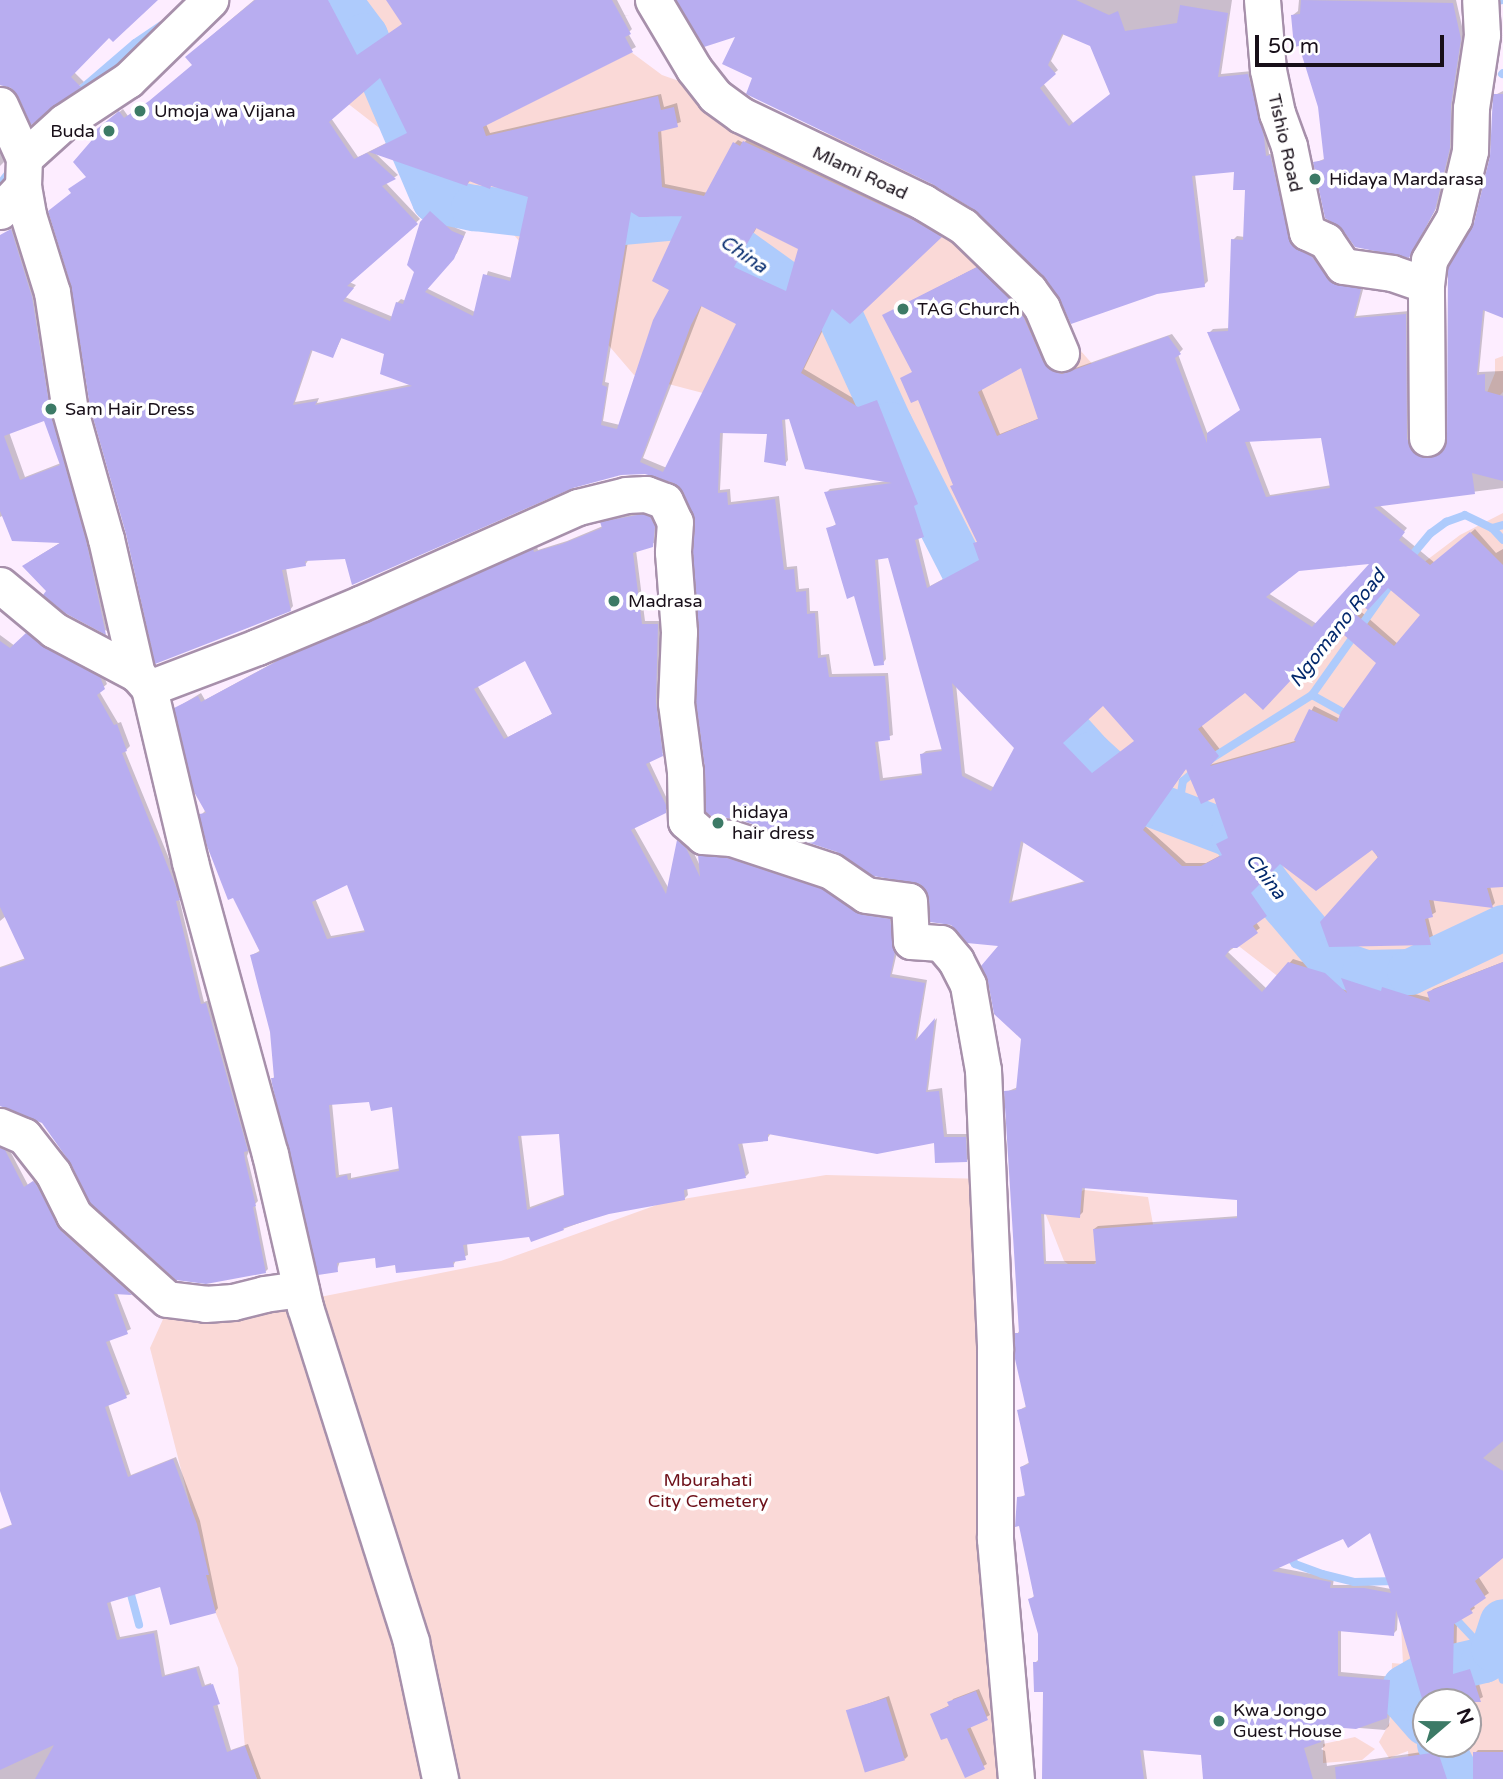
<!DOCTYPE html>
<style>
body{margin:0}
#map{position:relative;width:1503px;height:1779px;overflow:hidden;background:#fdedff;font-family:"Varela Round",sans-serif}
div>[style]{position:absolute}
.green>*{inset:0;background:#fad9d7}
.shadow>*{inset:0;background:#0003}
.stream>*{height:8px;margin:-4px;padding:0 4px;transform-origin:4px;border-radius:4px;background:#aecbfc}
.river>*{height:46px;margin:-23px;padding:0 23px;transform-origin:23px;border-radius:23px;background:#aecbfc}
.building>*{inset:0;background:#b8adf0;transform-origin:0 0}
.roads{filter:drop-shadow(2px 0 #a790ab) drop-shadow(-2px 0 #a790ab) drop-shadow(0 2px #a790ab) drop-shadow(0 -2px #a790ab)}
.minor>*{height:35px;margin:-17.5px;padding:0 17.5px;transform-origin:17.5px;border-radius:17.5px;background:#fff}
.dots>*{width:19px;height:19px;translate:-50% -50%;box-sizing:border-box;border:4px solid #fff;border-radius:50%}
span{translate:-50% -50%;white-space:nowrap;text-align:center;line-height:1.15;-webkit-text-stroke:7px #fff;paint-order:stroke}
.poi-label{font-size:18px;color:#180f19}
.left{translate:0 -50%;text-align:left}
.right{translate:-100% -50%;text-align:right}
.street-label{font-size:18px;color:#180f19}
.park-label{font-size:18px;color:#6d1019}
.water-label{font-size:19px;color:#02286c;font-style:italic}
.north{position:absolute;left:1412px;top:1688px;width:70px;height:70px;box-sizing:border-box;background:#fff;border:2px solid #a39fa3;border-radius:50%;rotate:70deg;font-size:19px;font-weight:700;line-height:28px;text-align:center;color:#180f19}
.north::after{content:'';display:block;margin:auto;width:24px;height:32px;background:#3c7a66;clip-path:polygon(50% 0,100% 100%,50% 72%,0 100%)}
.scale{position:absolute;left:1255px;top:35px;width:189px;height:32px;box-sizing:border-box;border:4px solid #180f19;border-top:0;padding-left:9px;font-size:21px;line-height:24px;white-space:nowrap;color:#180f19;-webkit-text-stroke:5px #fff;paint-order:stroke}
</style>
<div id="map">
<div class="green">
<div style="clip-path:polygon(294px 0,561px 0,662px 75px,893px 157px,975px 231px,1140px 418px,1299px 657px,1460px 535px,1503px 513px,1503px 1150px,1188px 907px,1118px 824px,929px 506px,795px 417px,634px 375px,508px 228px,333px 92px)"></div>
<div style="clip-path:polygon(1503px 356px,1503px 392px,1498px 397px,1486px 395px,1495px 373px,1495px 359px)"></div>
<div style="clip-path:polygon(826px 1175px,986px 1179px,1015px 1779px,257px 1779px,245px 1748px,238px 1668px,208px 1594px,198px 1536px,150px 1348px,164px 1317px,325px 1296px,501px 1261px,665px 1202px)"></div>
<div style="clip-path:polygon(1084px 1190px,1148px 1197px,1156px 1241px,1101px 1256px,1084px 1276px,1064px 1261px,1044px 1210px)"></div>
<div style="clip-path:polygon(evenodd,1503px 1474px,1503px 1779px,1410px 1779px,1408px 1751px,1389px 1758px,1379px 1742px,1390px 1722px,1392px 1663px,1403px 1664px,1400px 1606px,1503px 1474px,1426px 1702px,1468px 1702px,1468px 1744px,1426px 1744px,1426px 1702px)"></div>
<div style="clip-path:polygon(1355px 1737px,1375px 1749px,1362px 1760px,1323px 1763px,1323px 1744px)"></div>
</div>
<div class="shadow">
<div style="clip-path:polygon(0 0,147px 0,74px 72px,84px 82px,32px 122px,12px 87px,0 85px)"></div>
<div style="clip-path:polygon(evenodd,254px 0,333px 0,361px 53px,404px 24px,388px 0,617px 0,632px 29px,628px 33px,636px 47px,486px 124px,490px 133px,661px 94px,664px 107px,677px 103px,681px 122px,661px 129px,665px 184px,708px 193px,735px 143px,738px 140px,744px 143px,748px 138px,917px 217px,944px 233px,850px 321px,834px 307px,804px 369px,863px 404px,880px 398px,921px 499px,917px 503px,926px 532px,918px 537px,930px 586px,980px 559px,975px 544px,978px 541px,914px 371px,884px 315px,981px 265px,1017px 300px,1062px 370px,1067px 371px,1172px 334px,1183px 349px,1178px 354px,1208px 435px,1242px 410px,1210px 332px,1213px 329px,1230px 328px,1233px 240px,1237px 236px,1245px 237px,1246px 188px,1236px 170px,1195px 174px,1208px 281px,1204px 285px,1062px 299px,1046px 277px,974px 207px,754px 77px,738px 34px,678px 0,1232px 0,1221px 74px,1252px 71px,1267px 132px,1269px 154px,1274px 153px,1364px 286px,1356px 316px,1409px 311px,1420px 452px,1432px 455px,1441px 453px,1449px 439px,1475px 223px,1491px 156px,1495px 95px,1503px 91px,1503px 316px,1485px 310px,1479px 372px,1503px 371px,1503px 488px,1378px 504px,1407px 528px,1401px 535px,1435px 563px,1475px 529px,1496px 553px,1503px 549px,1503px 885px,1490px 886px,1495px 903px,1492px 906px,1433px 898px,1436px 912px,1428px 917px,1434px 940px,1430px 944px,1372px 848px,1280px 862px,1253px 889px,1269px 911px,1256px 922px,1260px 928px,1228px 952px,1267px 989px,1293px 959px,1328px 970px,1346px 986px,1343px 979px,1346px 976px,1430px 998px,1429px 993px,1433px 989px,1503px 962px,1503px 1556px,1478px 1576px,1489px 1593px,1473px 1604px,1475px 1608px,1471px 1611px,1457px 1621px,1456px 1672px,1474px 1667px,1483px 1697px,1468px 1705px,1468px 1702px,1426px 1702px,1426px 1706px,1398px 1612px,1397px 1630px,1393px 1634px,1341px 1629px,1341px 1672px,1393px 1677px,1389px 1726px,1385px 1730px,1322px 1725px,1325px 1746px,1321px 1749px,1325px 1751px,1327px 1766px,1442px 1749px,1451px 1779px,1204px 1779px,1203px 1754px,1143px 1748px,1147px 1779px,1049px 1779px,1045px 1690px,1035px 1663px,1039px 1659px,1040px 1634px,1030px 1600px,1034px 1596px,1019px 1498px,1027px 1494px,1021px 1467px,1030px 1462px,1019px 1410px,1027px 1406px,1017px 1334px,1020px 1330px,1006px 1092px,1018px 1087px,1023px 1039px,1001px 945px,931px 899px,921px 883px,701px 633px,697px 522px,685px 491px,673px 481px,653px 473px,625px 473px,572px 486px,346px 557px,309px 559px,305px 565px,286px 568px,293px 606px,290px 610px,127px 534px,73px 193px,88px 177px,98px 130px,123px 109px,128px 116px,155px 98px,194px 65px,191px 53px,254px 0,1064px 33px,1092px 45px,1112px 94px,1074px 124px,1043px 83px,1058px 70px,1051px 61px,1064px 33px,254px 0,381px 76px,408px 132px,358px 157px,331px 118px,381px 76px,254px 0,374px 152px,467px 184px,471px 180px,530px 195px,512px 278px,488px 271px,475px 312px,426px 288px,457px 253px,466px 232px,456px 228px,435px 209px,421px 223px,416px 271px,406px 301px,401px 299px,397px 303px,393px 317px,345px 297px,356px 285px,349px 282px,420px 219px,386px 183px,398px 175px,374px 152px,254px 0,633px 211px,684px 214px,671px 290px,620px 425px,603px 421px,609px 383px,605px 382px,633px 211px,254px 0,757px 227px,800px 248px,789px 288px,737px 263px,757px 227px,254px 0,702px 305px,738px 323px,667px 468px,643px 458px,702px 305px,254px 0,342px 337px,386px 353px,412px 384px,317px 403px,319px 398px,295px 402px,313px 349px,333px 356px,342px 337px,254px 0,1022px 365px,1040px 418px,1000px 434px,981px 388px,1022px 365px,254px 0,790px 417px,887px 481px,830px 489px,826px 493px,838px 523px,828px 529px,883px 663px,886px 659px,878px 558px,889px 556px,943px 749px,926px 751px,922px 754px,924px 773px,883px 778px,878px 740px,893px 735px,888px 673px,832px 674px,829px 654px,821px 655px,818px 611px,810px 611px,809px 588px,799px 589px,797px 566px,787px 567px,779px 496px,731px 502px,730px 489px,720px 490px,723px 431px,769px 432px,785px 464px,788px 460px,785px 418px,790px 417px,254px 0,1322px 437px,1332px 485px,1270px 495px,1249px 440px,1322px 437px,254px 0,1373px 562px,1317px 624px,1268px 593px,1298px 570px,1373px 562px,254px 0,1388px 586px,1423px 615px,1398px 644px,1358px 609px,1346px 635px,1378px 663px,1340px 719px,1314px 706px,1295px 741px,1209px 765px,1222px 752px,1201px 725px,1388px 586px,254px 0,956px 684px,1016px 748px,995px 788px,965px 773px,956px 684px,254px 0,1103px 703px,1136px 741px,1096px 771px,1067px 739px,1103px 703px,254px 0,1187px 767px,1215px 795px,1229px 837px,1218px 844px,1223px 854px,1206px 863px,1186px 863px,1145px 826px,1187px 767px,254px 0,1024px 840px,1085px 881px,1012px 901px,1024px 840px,254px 0,1085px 1187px,1239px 1198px,1239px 1216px,1098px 1226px,1094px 1229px,1097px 1261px,1046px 1261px,1044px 1212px,1079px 1216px,1083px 1212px,1085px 1187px,254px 0,1371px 1531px,1391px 1589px,1369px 1585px,1333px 1585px,1334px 1578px,1275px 1567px,1343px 1537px,1371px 1531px)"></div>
<div style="clip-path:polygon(1299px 0,1456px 0,1464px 35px,1454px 100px,1453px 144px,1438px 205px,1412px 252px,1315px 163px,1326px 158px,1319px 107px,1293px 15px,1298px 11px)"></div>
<div style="clip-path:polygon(0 145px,6px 160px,0 166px)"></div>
<div style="clip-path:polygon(evenodd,16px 226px,36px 291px,111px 627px,107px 631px,66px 612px,29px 562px,63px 541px,4px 515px,0 517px,0 246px,6px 233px,16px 226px,45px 419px,61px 463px,25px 477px,9px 432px,45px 419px)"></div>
<div style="clip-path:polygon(evenodd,634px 512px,654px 514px,657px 522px,656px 542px,636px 550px,645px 621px,661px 621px,659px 698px,666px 751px,649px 761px,668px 801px,669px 808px,634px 827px,669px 889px,682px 838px,690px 845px,701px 868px,700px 856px,704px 852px,731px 855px,826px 886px,893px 916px,898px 948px,892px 974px,927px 980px,917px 1041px,937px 1018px,928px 1090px,942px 1088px,947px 1134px,969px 1134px,970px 1157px,966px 1161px,935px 1141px,771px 1133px,767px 1139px,742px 1142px,749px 1173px,746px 1176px,687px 1188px,688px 1195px,684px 1199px,609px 1212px,563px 1229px,530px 1235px,467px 1243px,468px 1255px,456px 1260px,453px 1266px,397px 1263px,377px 1256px,340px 1261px,337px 1270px,273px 1078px,276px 1076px,272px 1031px,252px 955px,261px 950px,201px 815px,205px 811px,176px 708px,201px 693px,205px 700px,286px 656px,537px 547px,538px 550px,567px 541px,603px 526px,606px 519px,634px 512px,526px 659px,554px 713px,508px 737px,477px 685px,526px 659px,634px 512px,348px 883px,366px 930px,331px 936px,315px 898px,348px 883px,634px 512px,370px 1100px,393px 1105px,401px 1168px,351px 1178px,351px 1173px,339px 1175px,332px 1103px,370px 1100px,634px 512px,560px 1133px,566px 1194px,530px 1207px,521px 1134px,560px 1133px)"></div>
<div style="clip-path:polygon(30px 631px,103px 674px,107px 684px,99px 691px,118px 723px,121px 722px,130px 746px,125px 751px,179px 883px,182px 895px,179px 898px,204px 1002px,209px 1000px,251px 1146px,247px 1156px,258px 1201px,255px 1204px,268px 1269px,265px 1272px,72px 1163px,43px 1122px,0 1105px,0 967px,26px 958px,6px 916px,0 921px,0 635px,15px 646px)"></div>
<div style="clip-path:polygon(0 1142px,8px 1147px,28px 1185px,37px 1179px,134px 1291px,117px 1293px,131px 1329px,109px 1339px,130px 1394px,108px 1404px,131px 1475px,176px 1457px,200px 1521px,218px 1608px,215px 1612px,161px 1585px,110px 1600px,120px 1637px,157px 1630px,165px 1675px,199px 1666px,205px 1685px,211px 1683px,231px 1750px,248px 1744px,261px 1779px,0 1779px,0 1529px,13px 1524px,0 1486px)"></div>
<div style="clip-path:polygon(979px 1689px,990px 1715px,970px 1726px,987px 1764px,965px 1776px,947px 1736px,932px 1714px,950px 1705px,953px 1699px)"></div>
<div style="clip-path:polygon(889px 1696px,908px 1756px,905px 1759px,848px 1711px)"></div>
<div style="clip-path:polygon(1478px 1750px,1503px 1750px,1503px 1779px,1475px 1779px,1475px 1753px)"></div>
</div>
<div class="stream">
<div style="left:1487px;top:3px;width:16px;rotate:-11deg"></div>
<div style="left:1502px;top:74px;width:1px;rotate:-45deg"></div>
<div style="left:71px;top:98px;width:84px;rotate:-40.7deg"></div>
<div style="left:135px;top:43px;width:32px;rotate:-34deg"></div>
<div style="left:0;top:184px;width:18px;rotate:-52deg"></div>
<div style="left:1492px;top:528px;width:16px;rotate:47deg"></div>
<div style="left:1408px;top:560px;width:35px;rotate:-50deg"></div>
<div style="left:1431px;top:533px;width:19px;rotate:-36deg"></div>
<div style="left:1446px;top:522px;width:20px;rotate:-20deg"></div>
<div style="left:1465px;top:515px;width:30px;rotate:26deg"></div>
<div style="left:1492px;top:528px;width:11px;rotate:-15deg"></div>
<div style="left:1312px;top:695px;width:41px;rotate:29.1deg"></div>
<div style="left:1209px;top:760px;width:122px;rotate:-32.3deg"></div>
<div style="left:1312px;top:695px;width:135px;rotate:-54.7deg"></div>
<div style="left:1178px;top:812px;width:31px;rotate:-81deg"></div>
<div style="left:1183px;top:781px;width:17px;rotate:-40deg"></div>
<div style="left:1287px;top:1554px;width:13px;rotate:51deg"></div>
<div style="left:1295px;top:1564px;width:29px;rotate:20deg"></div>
<div style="left:1322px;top:1574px;width:33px;rotate:14deg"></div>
<div style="left:1354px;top:1582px;width:42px;rotate:-1.4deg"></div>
<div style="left:129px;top:1587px;width:39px;rotate:75deg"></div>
<div style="left:1452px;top:1615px;width:33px;rotate:47deg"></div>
<div style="left:1474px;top:1639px;width:23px;rotate:65deg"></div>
<div style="left:1494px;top:1649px;width:32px;rotate:74deg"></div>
</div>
<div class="river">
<div style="left:338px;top:0;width:45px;rotate:53.1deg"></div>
<div style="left:365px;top:36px;width:178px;rotate:66.9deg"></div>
<div style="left:435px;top:200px;width:40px;rotate:12deg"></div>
<div style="left:474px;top:208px;width:107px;rotate:6.5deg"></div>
<div style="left:580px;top:220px;width:42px;rotate:2.7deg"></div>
<div style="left:622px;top:222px;width:56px;rotate:-5.1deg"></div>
<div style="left:678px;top:217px;width:50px;rotate:26.1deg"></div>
<div style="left:723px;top:239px;width:79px;rotate:35.7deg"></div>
<div style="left:787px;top:285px;width:52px;rotate:22.6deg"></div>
<div style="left:835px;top:305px;width:132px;rotate:65.4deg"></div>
<div style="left:890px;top:425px;width:225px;rotate:63deg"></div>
<div style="left:1042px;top:702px;width:72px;rotate:47.8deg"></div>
<div style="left:1090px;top:755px;width:65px;rotate:42.5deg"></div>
<div style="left:1138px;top:799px;width:102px;rotate:20.8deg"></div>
<div style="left:1233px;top:835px;width:65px;rotate:55.1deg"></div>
<div style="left:1270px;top:888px;width:96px;rotate:49.7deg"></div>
<div style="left:1332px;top:961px;width:35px;rotate:20deg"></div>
<div style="left:1365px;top:973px;width:45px;rotate:-1.3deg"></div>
<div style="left:1410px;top:972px;width:103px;rotate:-25.3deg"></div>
<div style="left:1426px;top:1723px;width:33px;rotate:-131deg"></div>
<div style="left:1404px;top:1698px;width:10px;rotate:-84deg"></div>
<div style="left:1405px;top:1688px;width:32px;rotate:-30deg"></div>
<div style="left:1433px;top:1672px;width:52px;rotate:-13.2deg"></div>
<div style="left:1484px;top:1660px;width:15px;rotate:-48deg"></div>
<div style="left:1494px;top:1649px;width:28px;rotate:-72deg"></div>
<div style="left:1440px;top:1744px;width:40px;rotate:62deg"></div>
</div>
<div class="building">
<div style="clip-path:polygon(0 0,158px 0,113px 42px,109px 38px,71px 77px,81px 87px,31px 125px,18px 96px,11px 88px,0 85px)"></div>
<div style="clip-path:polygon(evenodd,255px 0,328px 0,357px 55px,402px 24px,386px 0,612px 0,631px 34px,625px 37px,633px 52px,483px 127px,486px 136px,658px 96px,661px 110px,674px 107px,678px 127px,658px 132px,662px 187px,704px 196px,733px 142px,740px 146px,743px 141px,913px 220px,942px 237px,850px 324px,832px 309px,801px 373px,858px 407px,877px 400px,918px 504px,914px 506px,924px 537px,915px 540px,927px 588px,979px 560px,973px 543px,977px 542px,950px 486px,953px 485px,918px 400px,911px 403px,900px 378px,912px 372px,882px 315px,977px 267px,1014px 303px,1024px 318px,1043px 361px,1058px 373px,1062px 374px,1168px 336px,1181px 354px,1175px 358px,1207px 443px,1207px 433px,1240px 410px,1207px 332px,1228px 331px,1231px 239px,1243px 240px,1245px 190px,1233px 190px,1234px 172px,1192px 176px,1205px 287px,1157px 294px,1071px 324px,1060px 300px,1045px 278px,973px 209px,932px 184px,746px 94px,752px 78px,722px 64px,735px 37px,704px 47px,676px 0,1076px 0,1109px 15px,1118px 11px,1125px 31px,1177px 23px,1180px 5px,1228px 13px,1218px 77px,1248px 74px,1264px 137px,1266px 156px,1270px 155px,1291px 244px,1312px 257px,1332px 283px,1361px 289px,1354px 318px,1406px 314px,1407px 439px,1417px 455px,1426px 458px,1438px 455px,1445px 447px,1447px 438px,1448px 267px,1474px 223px,1490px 156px,1493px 94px,1503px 94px,1503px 318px,1483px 310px,1477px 375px,1485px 374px,1485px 391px,1503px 396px,1503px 481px,1472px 473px,1475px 494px,1374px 507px,1405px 532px,1399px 540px,1430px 565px,1470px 532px,1503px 565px,1503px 887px,1487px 888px,1493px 908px,1429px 900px,1433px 917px,1425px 919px,1431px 945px,1329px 947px,1320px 922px,1378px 857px,1372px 850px,1316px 891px,1280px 864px,1251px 893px,1267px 916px,1253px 926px,1258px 933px,1237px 948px,1231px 948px,1225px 956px,1262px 992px,1288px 962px,1325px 973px,1347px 993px,1341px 978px,1381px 991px,1382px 987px,1430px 1002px,1427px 992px,1503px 962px,1503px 1441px,1483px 1458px,1503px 1471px,1503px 1558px,1475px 1581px,1486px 1598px,1470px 1609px,1473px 1613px,1454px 1624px,1453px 1674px,1470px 1669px,1481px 1702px,1423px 1702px,1396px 1610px,1394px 1636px,1338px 1631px,1338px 1676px,1390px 1680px,1387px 1718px,1356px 1729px,1319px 1726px,1321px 1742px,1304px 1748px,1313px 1779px,1203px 1779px,1201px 1755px,1140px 1750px,1144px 1779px,1042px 1779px,1043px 1692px,1034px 1692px,1033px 1662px,1038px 1662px,1038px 1634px,1028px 1599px,1034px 1597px,1019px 1526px,1015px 1527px,1017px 1497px,1025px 1496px,1020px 1467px,1029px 1464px,1017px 1410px,1026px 1408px,1015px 1359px,1015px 1333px,1019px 1333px,1004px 1091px,1016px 1090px,1021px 1039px,994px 1014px,988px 982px,981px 966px,998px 946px,967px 943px,951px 925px,930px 922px,929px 899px,920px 884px,873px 876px,837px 852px,737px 819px,711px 816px,706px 812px,705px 769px,696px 702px,699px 633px,693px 552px,695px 523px,683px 492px,673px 483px,645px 474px,621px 475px,573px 488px,352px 585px,345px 559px,305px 561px,306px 566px,282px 570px,291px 611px,155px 664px,126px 534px,90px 407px,71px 286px,48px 211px,71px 193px,68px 189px,86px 177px,73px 162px,92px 140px,92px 133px,119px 111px,124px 118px,149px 101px,192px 65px,185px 57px,255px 0,1062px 34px,1090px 46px,1110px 94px,1069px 126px,1040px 88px,1056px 74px,1048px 65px,1062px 34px,255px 0,380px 78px,407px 133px,369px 152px,467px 186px,469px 181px,490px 189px,491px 186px,528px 197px,510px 281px,483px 274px,473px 316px,425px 292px,454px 259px,464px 236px,452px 231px,430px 211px,420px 222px,407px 265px,414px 272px,403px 304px,396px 302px,390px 321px,343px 301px,354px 288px,347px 286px,418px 224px,382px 186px,396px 179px,367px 153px,354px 159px,329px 122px,380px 78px,255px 0,631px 212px,639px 217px,682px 216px,652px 281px,669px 290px,653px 320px,617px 429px,601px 425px,607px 387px,602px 385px,631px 212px,255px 0,756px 228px,798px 249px,786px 291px,734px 267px,756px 228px,255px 0,701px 306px,736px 324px,663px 472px,640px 462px,691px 325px,701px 306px,255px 0,341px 338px,384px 354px,380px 374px,412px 386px,315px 405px,317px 401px,293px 405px,311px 350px,333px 358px,341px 338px,255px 0,1021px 368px,1038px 419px,997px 436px,978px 392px,1021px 368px,255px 0,789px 419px,805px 469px,892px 483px,824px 492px,836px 525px,826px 528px,847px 599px,854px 596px,874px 666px,884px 665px,875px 560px,888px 558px,942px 751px,920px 754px,922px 775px,880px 781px,875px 742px,890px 740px,885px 676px,829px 677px,826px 657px,818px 658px,815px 613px,807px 614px,806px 591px,796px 592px,794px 569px,784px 570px,775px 499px,728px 505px,727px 492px,718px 493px,720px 433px,767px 434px,764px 462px,786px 466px,782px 420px,789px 419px,255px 0,1321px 438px,1330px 488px,1266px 497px,1245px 442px,1321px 438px,255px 0,1369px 564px,1312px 627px,1266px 597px,1299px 571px,1369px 564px,255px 0,1388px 588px,1420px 615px,1394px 646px,1354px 613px,1361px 605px,1368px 610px,1388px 588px,255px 0,1354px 613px,1344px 635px,1376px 663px,1341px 712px,1337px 722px,1309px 709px,1294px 740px,1296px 742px,1210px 766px,1219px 756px,1198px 729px,1245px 693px,1263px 710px,1354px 613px,255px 0,952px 683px,1014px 748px,991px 791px,962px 776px,952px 683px,255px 0,1103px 706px,1134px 741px,1092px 773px,1063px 743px,1103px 706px,255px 0,1186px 769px,1201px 804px,1214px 798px,1228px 838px,1216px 844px,1222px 855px,1201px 866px,1182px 866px,1143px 830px,1186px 769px,255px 0,1021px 841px,1085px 882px,1009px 903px,1021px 841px,255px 0,1082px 1188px,1237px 1200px,1237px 1218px,1093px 1229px,1096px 1264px,1044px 1264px,1041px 1214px,1080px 1218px,1082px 1188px,255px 0,1370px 1533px,1391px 1593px,1364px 1588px,1330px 1588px,1331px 1582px,1272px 1571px,1343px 1539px,1348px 1548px,1370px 1533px)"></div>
<div style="clip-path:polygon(1301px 0,1453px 3px,1461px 39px,1451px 105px,1450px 148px,1435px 210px,1409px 258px,1355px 247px,1342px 229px,1325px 218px,1313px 162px,1324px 160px,1318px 107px,1299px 46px,1294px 47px,1291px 15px,1300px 14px)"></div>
<div style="clip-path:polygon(evenodd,11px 229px,32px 297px,51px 416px,87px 544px,106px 635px,65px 613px,43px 595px,46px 591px,22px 566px,60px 543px,12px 541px,0 511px,0 235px,11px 229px,44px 421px,60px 465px,20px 480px,4px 436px,44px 421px)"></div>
<div style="clip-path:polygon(evenodd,643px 514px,650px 517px,655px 526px,653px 547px,633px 553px,642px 624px,658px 624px,656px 702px,663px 756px,646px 764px,666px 805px,666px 813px,631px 830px,666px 894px,677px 840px,686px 848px,700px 877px,698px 855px,727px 858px,822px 889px,863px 915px,890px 919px,895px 952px,890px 977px,925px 983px,915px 1041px,935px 1018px,926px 1092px,939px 1091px,944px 1137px,966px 1137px,967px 1162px,935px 1163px,934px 1143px,877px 1154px,768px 1134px,768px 1141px,738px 1144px,746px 1178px,684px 1190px,685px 1200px,609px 1214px,563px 1228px,564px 1230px,531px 1242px,529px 1237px,463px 1245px,466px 1260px,453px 1262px,454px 1267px,396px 1273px,395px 1265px,376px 1268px,375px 1258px,337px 1263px,338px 1272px,318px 1275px,272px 1084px,271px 1078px,274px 1078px,270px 1032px,250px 955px,260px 952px,233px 898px,228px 900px,207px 846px,199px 814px,206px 813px,194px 792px,174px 708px,198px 696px,201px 702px,281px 659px,533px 549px,534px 552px,562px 544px,602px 528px,600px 522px,643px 514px,525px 661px,552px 714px,504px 739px,474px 689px,525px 661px,643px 514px,347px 885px,365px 932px,327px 939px,312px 902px,347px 885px,643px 514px,369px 1102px,371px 1111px,392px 1107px,399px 1171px,348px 1180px,347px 1175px,336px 1178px,329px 1105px,369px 1102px,643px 514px,559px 1134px,564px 1196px,527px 1210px,518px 1136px,559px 1134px)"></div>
<div style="clip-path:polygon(26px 633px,45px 648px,100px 677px,105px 689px,97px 695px,114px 725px,117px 724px,127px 751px,122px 753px,176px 887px,180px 900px,176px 901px,201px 1004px,206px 1003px,248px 1151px,244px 1152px,245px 1160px,256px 1206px,253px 1207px,266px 1273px,206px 1284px,176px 1280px,90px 1203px,71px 1164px,42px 1123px,0 1106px,0 968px,25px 960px,0 907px,0 641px,10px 648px)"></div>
<div style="clip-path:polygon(0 1148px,5px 1150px,24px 1187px,33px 1181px,36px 1184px,60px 1230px,132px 1295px,114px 1294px,128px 1334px,106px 1342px,127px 1398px,105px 1407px,128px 1477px,173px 1459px,197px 1524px,209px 1575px,206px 1575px,216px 1613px,170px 1625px,160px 1587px,107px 1603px,117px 1640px,154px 1633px,162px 1677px,196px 1668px,202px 1687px,213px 1684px,220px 1704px,213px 1706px,227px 1752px,245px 1746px,257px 1779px,35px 1779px,54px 1745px,0 1770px,0 1530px,12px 1525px,0 1491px)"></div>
<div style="clip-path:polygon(976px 1691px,988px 1720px,967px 1729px,985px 1769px,965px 1778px,947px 1738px,941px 1740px,930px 1714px,949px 1706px,947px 1702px)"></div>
<div style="left:886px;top:1698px;width:65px;height:42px;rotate:73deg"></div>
<div style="clip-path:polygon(1438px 1752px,1447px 1779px,1336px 1779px,1335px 1767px)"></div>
<div style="left:1473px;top:1752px;width:30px;height:27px"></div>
</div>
<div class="roads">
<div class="minor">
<div style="left:653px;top:0;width:80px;rotate:59.3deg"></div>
<div style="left:694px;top:69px;width:34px;rotate:52deg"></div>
<div style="left:715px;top:96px;width:32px;rotate:36deg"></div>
<div style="left:741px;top:115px;width:202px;rotate:25.5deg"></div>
<div style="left:923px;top:202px;width:47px;rotate:31deg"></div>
<div style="left:963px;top:226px;width:92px;rotate:44.1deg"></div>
<div style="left:1029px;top:290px;width:22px;rotate:54deg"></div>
<div style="left:1042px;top:308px;width:49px;rotate:67.1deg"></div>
<div style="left:1262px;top:0;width:70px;rotate:85.1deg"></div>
<div style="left:1268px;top:70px;width:44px;rotate:78.2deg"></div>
<div style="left:1277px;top:113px;width:35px;rotate:70deg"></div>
<div style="left:1289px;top:146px;width:88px;rotate:78.2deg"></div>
<div style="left:1307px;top:232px;width:21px;rotate:25deg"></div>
<div style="left:1326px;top:241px;width:30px;rotate:56deg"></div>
<div style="left:1343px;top:266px;width:49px;rotate:8.1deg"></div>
<div style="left:1392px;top:273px;width:36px;rotate:19deg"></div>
<div style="left:0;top:105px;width:58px;rotate:65.6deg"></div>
<div style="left:23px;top:186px;width:29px;rotate:80deg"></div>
<div style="left:28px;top:215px;width:81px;rotate:72.7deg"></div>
<div style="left:52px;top:292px;width:120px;rotate:81.4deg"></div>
<div style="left:70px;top:411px;width:133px;rotate:74.3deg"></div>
<div style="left:106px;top:539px;width:139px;rotate:77.1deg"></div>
<div style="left:137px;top:674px;width:18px;rotate:49deg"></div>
<div style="left:149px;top:688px;width:179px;rotate:76.7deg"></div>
<div style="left:190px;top:862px;width:303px;rotate:74.7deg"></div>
<div style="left:270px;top:1154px;width:157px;rotate:77.1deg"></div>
<div style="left:305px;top:1307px;width:351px;rotate:72.4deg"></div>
<div style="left:411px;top:1642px;width:140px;rotate:78deg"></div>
<div style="left:0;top:211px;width:34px;rotate:-47deg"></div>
<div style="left:23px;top:186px;width:28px;rotate:-88deg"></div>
<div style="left:24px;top:158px;width:54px;rotate:-42deg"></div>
<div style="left:64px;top:122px;width:77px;rotate:-33.3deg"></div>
<div style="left:128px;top:80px;width:115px;rotate:-44.3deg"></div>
<div style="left:1427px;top:438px;width:153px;rotate:-90.4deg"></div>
<div style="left:1426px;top:285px;width:25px;rotate:-83deg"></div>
<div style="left:1429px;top:260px;width:49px;rotate:-59.2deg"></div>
<div style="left:1454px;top:218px;width:69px;rotate:-76.6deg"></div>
<div style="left:1470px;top:151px;width:43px;rotate:-88.7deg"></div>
<div style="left:1471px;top:108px;width:74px;rotate:-81.4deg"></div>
<div style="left:1482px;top:35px;width:35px;rotate:-93deg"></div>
<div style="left:0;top:585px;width:70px;rotate:39.8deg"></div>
<div style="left:54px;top:630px;width:94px;rotate:27.9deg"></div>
<div style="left:149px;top:688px;width:116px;rotate:-20.8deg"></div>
<div style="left:257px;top:647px;width:112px;rotate:-22.7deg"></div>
<div style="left:360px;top:604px;width:239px;rotate:-24deg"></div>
<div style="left:578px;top:507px;width:49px;rotate:-14deg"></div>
<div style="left:626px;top:495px;width:20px;rotate:-3deg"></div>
<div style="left:646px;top:494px;width:20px;rotate:20deg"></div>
<div style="left:665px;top:501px;width:23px;rotate:65deg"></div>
<div style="left:675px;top:522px;width:30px;rotate:94deg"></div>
<div style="left:673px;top:552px;width:80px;rotate:85.7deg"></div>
<div style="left:679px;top:632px;width:71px;rotate:92.4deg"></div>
<div style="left:676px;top:703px;width:69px;rotate:82.5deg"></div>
<div style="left:685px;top:771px;width:50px;rotate:88.9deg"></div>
<div style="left:686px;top:821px;width:23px;rotate:41deg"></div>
<div style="left:703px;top:836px;width:28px;rotate:4deg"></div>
<div style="left:731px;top:838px;width:105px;rotate:18.3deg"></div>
<div style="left:831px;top:871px;width:42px;rotate:34.4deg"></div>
<div style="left:866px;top:895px;width:43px;rotate:7.9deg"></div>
<div style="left:909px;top:901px;width:40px;rotate:87.1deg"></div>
<div style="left:911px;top:941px;width:30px;rotate:4deg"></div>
<div style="left:941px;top:943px;width:23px;rotate:50deg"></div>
<div style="left:956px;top:961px;width:27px;rotate:63deg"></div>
<div style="left:968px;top:985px;width:86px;rotate:80deg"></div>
<div style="left:983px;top:1070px;width:280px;rotate:87.5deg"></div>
<div style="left:995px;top:1350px;width:189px;rotate:90deg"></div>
<div style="left:995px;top:1539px;width:241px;rotate:85deg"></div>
<div style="left:0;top:1126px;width:26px;rotate:23deg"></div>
<div style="left:24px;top:1136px;width:47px;rotate:51.9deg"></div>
<div style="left:53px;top:1173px;width:47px;rotate:63.4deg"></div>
<div style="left:74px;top:1215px;width:125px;rotate:42.1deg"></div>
<div style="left:167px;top:1299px;width:38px;rotate:7deg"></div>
<div style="left:205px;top:1304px;width:28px;rotate:-4deg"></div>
<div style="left:233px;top:1302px;width:32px;rotate:-14deg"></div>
<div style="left:264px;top:1294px;width:37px;rotate:-8deg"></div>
</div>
</div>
<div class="dots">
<div style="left:140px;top:111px;background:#3c7a66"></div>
<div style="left:109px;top:131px;background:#3c7a66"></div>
<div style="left:1315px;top:179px;background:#3c7a66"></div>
<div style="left:903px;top:309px;background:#3c7a66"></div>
<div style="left:51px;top:409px;background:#3c7a66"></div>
<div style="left:614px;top:601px;background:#3c7a66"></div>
<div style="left:718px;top:823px;background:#3c7a66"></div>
<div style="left:1219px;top:1721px;background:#3c7a66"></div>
</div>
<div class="poi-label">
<span class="left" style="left:154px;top:111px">Umoja wa Vijana</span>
<span class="right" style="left:95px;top:131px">Buda</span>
<span class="left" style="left:1329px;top:179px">Hidaya Mardarasa</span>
<span class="left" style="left:917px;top:309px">TAG Church</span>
<span class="left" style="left:65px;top:409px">Sam Hair Dress</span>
<span class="left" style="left:628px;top:601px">Madrasa</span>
<span class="left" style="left:732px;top:823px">hidaya<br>hair dress</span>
<span class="left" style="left:1233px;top:1721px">Kwa Jongo<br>Guest House</span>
</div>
<div class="street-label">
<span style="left:1285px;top:143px;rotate:77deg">Tishio Road</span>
<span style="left:860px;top:173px;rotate:25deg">Mlami Road</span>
</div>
<div class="park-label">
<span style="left:708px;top:1491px">Mburahati<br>City Cemetery</span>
</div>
<div class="water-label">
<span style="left:743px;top:255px;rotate:34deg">China</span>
<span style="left:1338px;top:629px;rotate:-52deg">Ngomano Road</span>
<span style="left:1265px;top:877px;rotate:52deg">China</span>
</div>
<div class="north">N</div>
<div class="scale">50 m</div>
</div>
